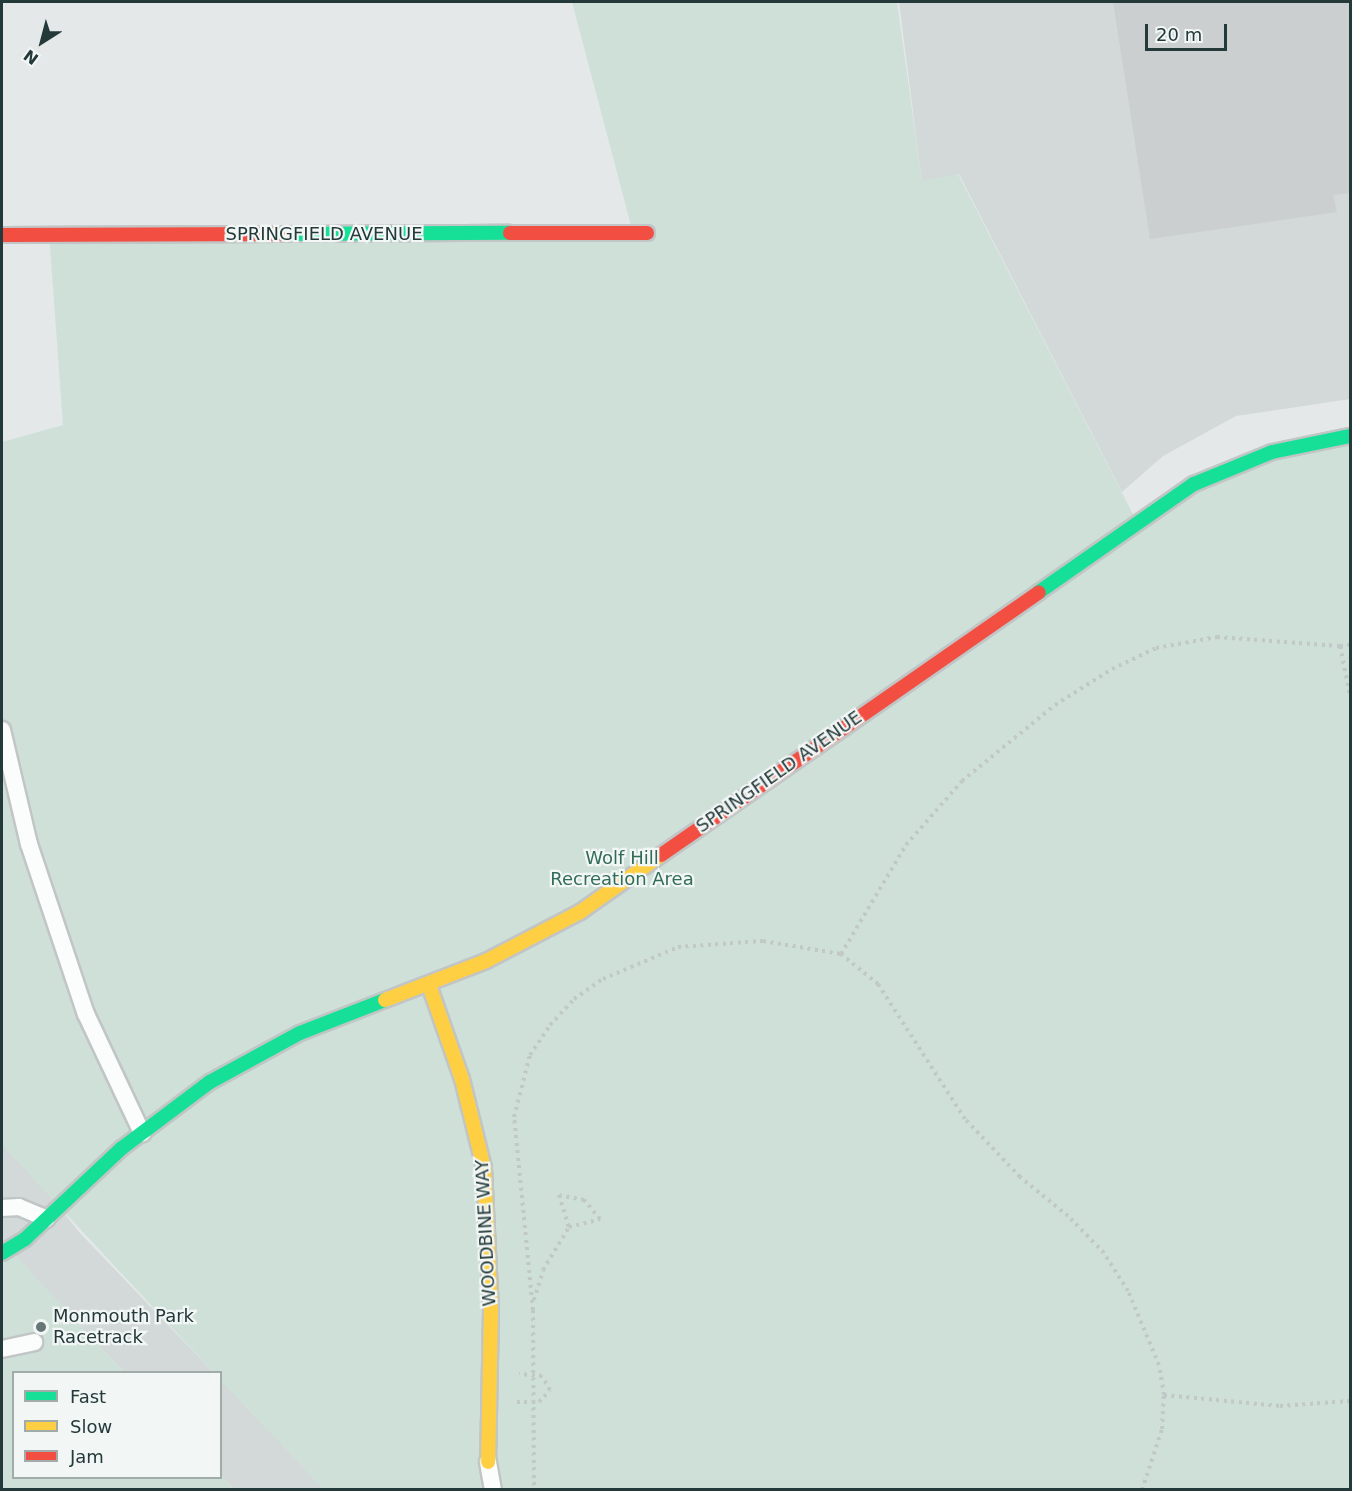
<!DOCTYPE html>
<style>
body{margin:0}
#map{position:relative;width:1352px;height:1491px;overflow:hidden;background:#e4e8e8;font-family:"DejaVu Sans",sans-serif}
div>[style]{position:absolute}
.built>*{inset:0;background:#d2d9d8}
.green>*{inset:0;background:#cfe0d9}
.building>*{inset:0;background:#cbcfcf}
.path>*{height:4px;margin-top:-2px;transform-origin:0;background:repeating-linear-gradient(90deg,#c1c8c8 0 3px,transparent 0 7.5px)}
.roads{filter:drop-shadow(2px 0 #c1c5c5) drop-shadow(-2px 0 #c1c5c5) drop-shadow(0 2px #c1c5c5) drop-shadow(0 -2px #c1c5c5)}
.lane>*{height:16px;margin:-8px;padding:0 8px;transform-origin:8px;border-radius:8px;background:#fbfcfc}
.fast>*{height:14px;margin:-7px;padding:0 7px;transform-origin:7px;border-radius:7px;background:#16e098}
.slow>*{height:14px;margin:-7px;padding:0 7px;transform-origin:7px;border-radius:7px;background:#ffcf43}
.jam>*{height:14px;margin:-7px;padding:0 7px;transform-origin:7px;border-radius:7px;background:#f24e42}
.dots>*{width:16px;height:16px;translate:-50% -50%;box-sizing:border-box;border:3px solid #f2f7f6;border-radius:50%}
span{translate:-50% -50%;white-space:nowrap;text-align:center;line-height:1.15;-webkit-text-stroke:4.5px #f2f7f6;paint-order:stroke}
.street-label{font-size:18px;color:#243939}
.park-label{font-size:18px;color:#326c59}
.poi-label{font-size:18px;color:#243939}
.left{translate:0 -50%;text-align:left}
.frame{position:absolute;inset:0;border:3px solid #243939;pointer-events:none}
.legend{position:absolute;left:12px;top:1371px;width:210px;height:108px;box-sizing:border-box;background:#f2f7f6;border:2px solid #a0abaa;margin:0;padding:8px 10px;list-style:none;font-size:18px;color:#243939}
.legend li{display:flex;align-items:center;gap:12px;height:30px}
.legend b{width:30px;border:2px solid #a0abaa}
.north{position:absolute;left:12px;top:12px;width:60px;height:60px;-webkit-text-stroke:4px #f2f7f6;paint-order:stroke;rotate:216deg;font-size:16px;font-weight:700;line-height:24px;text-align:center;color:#243939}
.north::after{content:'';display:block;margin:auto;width:21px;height:27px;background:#243939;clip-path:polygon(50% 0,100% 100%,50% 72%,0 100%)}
.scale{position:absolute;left:1145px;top:24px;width:82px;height:27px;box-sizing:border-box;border:3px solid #243939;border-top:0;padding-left:8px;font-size:18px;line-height:21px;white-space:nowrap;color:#243939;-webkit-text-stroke:4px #f2f7f6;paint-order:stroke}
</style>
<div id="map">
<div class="built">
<div style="clip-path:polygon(899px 2px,1350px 2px,1350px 399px,1236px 416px,1163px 456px,1122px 492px,959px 174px,922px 182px)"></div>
<div style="clip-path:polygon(2px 1137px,80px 1233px,213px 1372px,124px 1372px,38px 1281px,2px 1240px)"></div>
<div style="clip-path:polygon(221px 1380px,324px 1489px,234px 1489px,221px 1475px)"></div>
</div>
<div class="green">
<div style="clip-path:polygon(572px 2px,897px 2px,922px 181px,958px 174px,1137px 522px,1277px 455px,1350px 443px,1350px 1489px,324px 1489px,221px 1381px,220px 1372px,213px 1372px,2px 1145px,2px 442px,63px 425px,49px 233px,634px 237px)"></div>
<div style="clip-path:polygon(2px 1241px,124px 1372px,14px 1372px,14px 1478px,221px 1475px,234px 1489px,2px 1489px)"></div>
</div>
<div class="building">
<div style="clip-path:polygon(1113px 2px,1350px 2px,1350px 193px,1333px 195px,1337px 212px,1150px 239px)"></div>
</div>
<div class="path">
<div style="left:1340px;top:646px;width:10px;rotate:-6deg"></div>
<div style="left:534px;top:1300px;width:31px;rotate:-73deg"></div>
<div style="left:543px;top:1270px;width:50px;rotate:-58.8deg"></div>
<div style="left:569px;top:1227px;width:32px;rotate:-14deg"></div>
<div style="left:600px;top:1219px;width:25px;rotate:-130deg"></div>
<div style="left:584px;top:1200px;width:25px;rotate:-169deg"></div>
<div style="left:559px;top:1195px;width:34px;rotate:73deg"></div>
<div style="left:533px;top:1310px;width:194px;rotate:-95.6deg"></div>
<div style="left:514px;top:1117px;width:64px;rotate:-75.5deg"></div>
<div style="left:530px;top:1055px;width:36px;rotate:-56deg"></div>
<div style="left:550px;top:1025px;width:35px;rotate:-47deg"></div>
<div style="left:574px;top:999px;width:35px;rotate:-35deg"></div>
<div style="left:603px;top:979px;width:82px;rotate:-23.1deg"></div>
<div style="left:678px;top:947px;width:85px;rotate:-4deg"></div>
<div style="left:763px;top:941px;width:79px;rotate:9.5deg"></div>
<div style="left:533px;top:1310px;width:180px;rotate:89.7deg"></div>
<div style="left:1164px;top:1395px;width:117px;rotate:5.4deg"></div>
<div style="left:1280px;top:1406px;width:70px;rotate:-4.1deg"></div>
<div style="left:517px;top:1402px;width:22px"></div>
<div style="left:539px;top:1402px;width:16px;rotate:-47deg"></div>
<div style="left:550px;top:1390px;width:16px;rotate:-120deg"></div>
<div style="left:542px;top:1376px;width:23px;rotate:-175deg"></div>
<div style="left:1142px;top:1490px;width:64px;rotate:-71.8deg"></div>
<div style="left:1162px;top:1429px;width:34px;rotate:-87deg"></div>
<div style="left:1164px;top:1395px;width:30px;rotate:-99deg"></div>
<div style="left:1159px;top:1365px;width:80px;rotate:-112.7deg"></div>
<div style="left:1128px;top:1291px;width:45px;rotate:-122.3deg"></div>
<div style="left:1104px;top:1253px;width:52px;rotate:-134.2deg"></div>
<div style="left:1068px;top:1216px;width:62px;rotate:-140.9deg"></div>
<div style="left:1020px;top:1177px;width:80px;rotate:-133.5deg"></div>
<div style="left:965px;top:1119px;width:161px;rotate:-122.8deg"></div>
<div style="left:878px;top:984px;width:48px;rotate:-141deg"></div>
<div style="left:841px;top:954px;width:127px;rotate:-59.2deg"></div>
<div style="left:906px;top:845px;width:85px;rotate:-48.8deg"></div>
<div style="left:962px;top:781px;width:120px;rotate:-39.3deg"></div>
<div style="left:1055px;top:705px;width:67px;rotate:-32.3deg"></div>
<div style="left:1112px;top:669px;width:49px;rotate:-25.5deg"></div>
<div style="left:1156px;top:648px;width:62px;rotate:-10.2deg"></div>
<div style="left:1217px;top:637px;width:123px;rotate:4.2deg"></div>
<div style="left:1340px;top:646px;width:50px;rotate:78.5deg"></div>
</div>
<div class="roads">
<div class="lane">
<div style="left:2px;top:730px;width:117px;rotate:76.7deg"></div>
<div style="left:29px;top:844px;width:179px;rotate:71.5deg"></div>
<div style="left:86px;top:1014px;width:132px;rotate:64.8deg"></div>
<div style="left:2px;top:1208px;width:17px;rotate:-3deg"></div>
<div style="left:19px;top:1207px;width:30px;rotate:23deg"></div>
<div style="left:2px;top:1349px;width:33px;rotate:-12deg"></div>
<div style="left:488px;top:1462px;width:28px;rotate:80deg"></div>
</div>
<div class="fast">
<div style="left:283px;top:234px;width:227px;rotate:-0.3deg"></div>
<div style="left:1039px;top:592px;width:189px;rotate:-34.9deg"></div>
<div style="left:1194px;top:484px;width:84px;rotate:-22.3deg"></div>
<div style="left:1272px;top:452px;width:80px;rotate:-11.6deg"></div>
<div style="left:2px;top:1253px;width:27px;rotate:-31deg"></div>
<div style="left:25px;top:1239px;width:133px;rotate:-43.2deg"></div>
<div style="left:122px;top:1148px;width:110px;rotate:-36.9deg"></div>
<div style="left:210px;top:1082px;width:102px;rotate:-28.6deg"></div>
<div style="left:300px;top:1033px;width:91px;rotate:-21.2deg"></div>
</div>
<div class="slow">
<div style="left:429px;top:985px;width:100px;rotate:70.7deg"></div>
<div style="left:462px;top:1079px;width:92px;rotate:76.1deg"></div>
<div style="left:484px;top:1168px;width:143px;rotate:87.2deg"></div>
<div style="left:491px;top:1311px;width:151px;rotate:91.1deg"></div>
<div style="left:385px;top:1000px;width:108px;rotate:-21.1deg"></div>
<div style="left:486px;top:961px;width:106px;rotate:-27.5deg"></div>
<div style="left:580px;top:912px;width:99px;rotate:-35.1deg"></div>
</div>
<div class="jam">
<div style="left:510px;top:233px;width:137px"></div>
<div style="left:2px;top:235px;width:281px;rotate:-0.2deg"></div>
<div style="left:661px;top:855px;width:460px;rotate:-34.8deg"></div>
</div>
</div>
<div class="dots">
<div style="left:41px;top:1327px;background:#677676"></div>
</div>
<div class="street-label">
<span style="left:324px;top:234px">SPRINGFIELD AVENUE</span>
<span style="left:779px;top:772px;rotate:-35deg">SPRINGFIELD AVENUE</span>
<span style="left:486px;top:1233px;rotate:-93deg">WOODBINE WAY</span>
</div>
<div class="park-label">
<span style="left:622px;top:869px">Wolf Hill<br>Recreation Area</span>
</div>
<div class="poi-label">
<span class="left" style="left:53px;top:1327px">Monmouth Park<br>Racetrack</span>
</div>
<div class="frame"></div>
<ul class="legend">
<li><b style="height:8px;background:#16e098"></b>Fast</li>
<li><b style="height:8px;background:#ffcf43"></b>Slow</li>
<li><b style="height:8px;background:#f24e42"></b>Jam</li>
</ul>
<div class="north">N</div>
<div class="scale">20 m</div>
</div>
